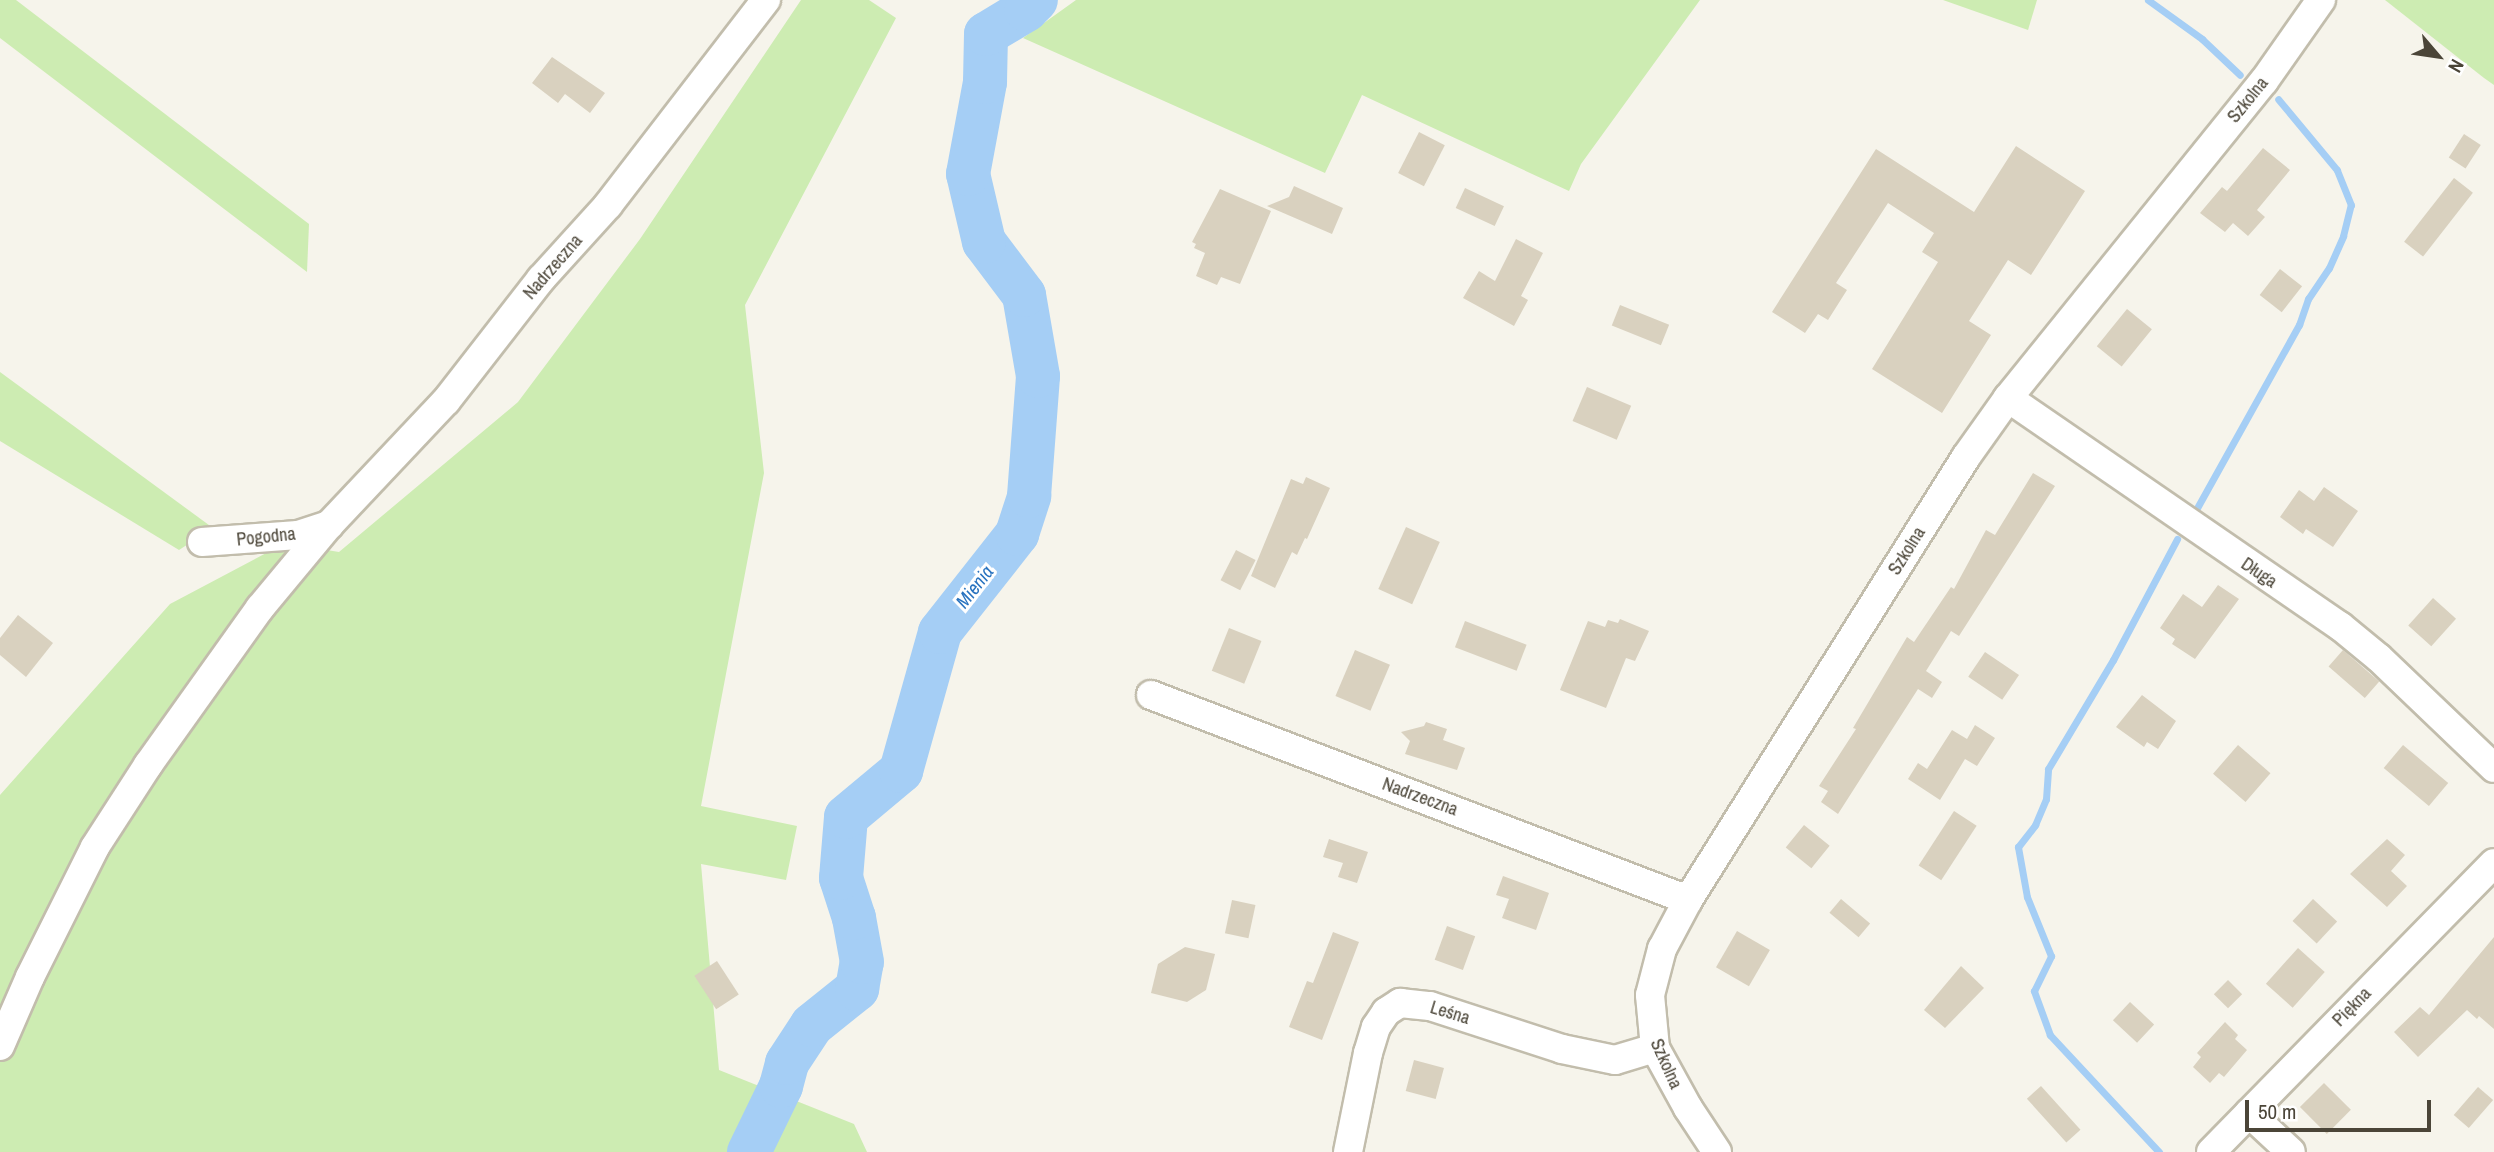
<!DOCTYPE html>
<meta charset="utf-8">
<style>
body{margin:0}
#map{position:relative;width:2494px;height:1152px;overflow:hidden;background:#f6f4eb;font-family:"Archivo Narrow",sans-serif}
div>[style]{position:absolute}
.green>*{inset:0;background:#cdecb2}
.stream>*{height:7px;margin:-3.5px;padding:0 3.5px;transform-origin:3.5px;border-radius:3.5px;background:#a5cef5}
.river>*{height:44px;margin:-22px;padding:0 22px;transform-origin:22px;border-radius:22px;background:#a5cef5}
.building>*{inset:0;background:#d9d1bf;transform-origin:0 0}
.roads{filter:drop-shadow(2px 0 #c2bdac) drop-shadow(-2px 0 #c2bdac) drop-shadow(0 2px #c2bdac) drop-shadow(0 -2px #c2bdac)}
.minor>*{height:28px;margin:-14px;padding:0 14px;transform-origin:14px;border-radius:14px;background:#fff}
span{translate:-50% -50%;white-space:nowrap;text-align:center;line-height:1.15;-webkit-text-stroke:6px #fff;paint-order:stroke}
.street-label{font-size:18px;color:#4b4538}
.water-label{font-size:19px;color:#2973bf;font-style:italic}
.north{position:absolute;left:2403px;top:21px;width:70px;height:70px;-webkit-text-stroke:5px #fff;paint-order:stroke;rotate:119deg;font-size:19px;font-weight:700;line-height:28px;text-align:center;color:#4b4538}
.north::after{content:'';display:block;margin:auto;width:24px;height:32px;background:#4b4538;clip-path:polygon(50% 0,100% 100%,50% 72%,0 100%)}
.scale{position:absolute;left:2245px;top:1100px;width:186px;height:32px;box-sizing:border-box;border:4px solid #4b4538;border-top:0;padding-left:9px;font-size:21px;line-height:24px;white-space:nowrap;color:#4b4538;-webkit-text-stroke:5px #fff;paint-order:stroke}
</style>
<div id="map">
<div class="green">
<div style="clip-path:polygon(0 0,16px 0,309px 224px,307px 272px,0 38px)"></div>
<div style="clip-path:polygon(801px 0,869px 0,896px 18px,745px 305px,764px 473px,701px 806px,797px 826px,786px 880px,701px 864px,719px 1070px,854px 1124px,867px 1152px,0 1152px,0 795px,170px 604px,285px 543px,339px 552px,518px 402px,640px 239px)"></div>
<div style="clip-path:polygon(1076px 0,1700px 0,1581px 164px,1569px 191px,1362px 95px,1325px 173px,1023px 38px)"></div>
<div style="clip-path:polygon(1943px 0,2037px 0,2028px 30px)"></div>
<div style="clip-path:polygon(2385px 0,2494px 0,2494px 85px,2484px 78px)"></div>
<div style="clip-path:polygon(0 372px,213px 528px,179px 550px,0 441px)"></div>
</div>
<div class="stream">
<div style="left:2148px;top:0;width:67px;rotate:35.8deg"></div>
<div style="left:2202px;top:39px;width:52px;rotate:43.5deg"></div>
<div style="left:2197px;top:508px;width:210px;rotate:-60.9deg"></div>
<div style="left:2299px;top:325px;width:28px;rotate:-71deg"></div>
<div style="left:2308px;top:299px;width:37px;rotate:-56deg"></div>
<div style="left:2329px;top:268px;width:35px;rotate:-66deg"></div>
<div style="left:2343px;top:236px;width:32px;rotate:-76deg"></div>
<div style="left:2351px;top:205px;width:38px;rotate:-112deg"></div>
<div style="left:2337px;top:170px;width:92px;rotate:-129.7deg"></div>
<div style="left:2159px;top:1152px;width:160px;rotate:-133deg"></div>
<div style="left:2050px;top:1035px;width:47px;rotate:-110deg"></div>
<div style="left:2034px;top:991px;width:39px;rotate:-64deg"></div>
<div style="left:2051px;top:956px;width:64px;rotate:-112.1deg"></div>
<div style="left:2027px;top:897px;width:51px;rotate:-100.2deg"></div>
<div style="left:2018px;top:847px;width:28px;rotate:-52deg"></div>
<div style="left:2035px;top:825px;width:28px;rotate:-67deg"></div>
<div style="left:2046px;top:799px;width:30px;rotate:-86deg"></div>
<div style="left:2048px;top:769px;width:127px;rotate:-59.2deg"></div>
<div style="left:2113px;top:660px;width:137px;rotate:-62.1deg"></div>
</div>
<div class="river">
<div style="left:749px;top:1152px;width:73px;rotate:-64.1deg"></div>
<div style="left:781px;top:1086px;width:24px;rotate:-75deg"></div>
<div style="left:787px;top:1063px;width:45px;rotate:-56.7deg"></div>
<div style="left:812px;top:1025px;width:58px;rotate:-38.7deg"></div>
<div style="left:857px;top:989px;width:27px;rotate:-80deg"></div>
<div style="left:862px;top:962px;width:45px;rotate:-100.3deg"></div>
<div style="left:854px;top:918px;width:42px;rotate:-108deg"></div>
<div style="left:841px;top:878px;width:61px;rotate:-85.3deg"></div>
<div style="left:846px;top:817px;width:72px;rotate:-39.9deg"></div>
<div style="left:901px;top:771px;width:144px;rotate:-74.3deg"></div>
<div style="left:940px;top:632px;width:125px;rotate:-51.8deg"></div>
<div style="left:1017px;top:534px;width:40px;rotate:-72deg"></div>
<div style="left:1029px;top:496px;width:120px;rotate:-85.7deg"></div>
<div style="left:1038px;top:376px;width:82px;rotate:-99.8deg"></div>
<div style="left:1024px;top:295px;width:66px;rotate:-127deg"></div>
<div style="left:984px;top:242px;width:70px;rotate:-103.2deg"></div>
<div style="left:968px;top:174px;width:94px;rotate:-79.5deg"></div>
<div style="left:985px;top:82px;width:48px;rotate:-88.8deg"></div>
<div style="left:986px;top:34px;width:47px;rotate:-31deg"></div>
<div style="left:1026px;top:10px;width:14px;rotate:-45deg"></div>
</div>
<div class="building">
<div style="clip-path:polygon(552px 57px,605px 93px,590px 113px,565px 94px,558px 103px,532px 83px)"></div>
<div style="left:1419px;top:132px;width:29px;height:46px;rotate:27deg"></div>
<div style="left:2464px;top:134px;width:20px;height:28px;rotate:33deg"></div>
<div style="clip-path:polygon(2016px 146px,2085px 191px,2031px 275px,2008px 260px,1969px 321px,1991px 335px,1942px 413px,1872px 369px,1938px 262px,1922px 252px,1934px 233px,1888px 203px,1836px 283px,1847px 290px,1828px 320px,1818px 314px,1805px 333px,1772px 312px,1876px 149px,1974px 212px)"></div>
<div style="clip-path:polygon(2263px 148px,2290px 170px,2257px 210px,2265px 217px,2248px 236px,2233px 223px,2225px 232px,2200px 213px,2222px 187px,2227px 191px)"></div>
<div style="left:2454px;top:178px;width:24px;height:81px;rotate:38deg"></div>
<div style="clip-path:polygon(1294px 186px,1343px 208px,1332px 234px,1267px 206px,1289px 197px)"></div>
<div style="left:1465px;top:188px;width:43px;height:22px;rotate:25deg"></div>
<div style="clip-path:polygon(1220px 189px,1271px 211px,1240px 284px,1221px 277px,1217px 285px,1196px 276px,1205px 253px,1194px 248px,1196px 244px,1192px 242px)"></div>
<div style="clip-path:polygon(1516px 239px,1543px 253px,1521px 296px,1528px 300px,1514px 326px,1463px 298px,1479px 271px,1495px 281px)"></div>
<div style="left:2280px;top:269px;width:28px;height:33px;rotate:38deg"></div>
<div style="left:1620px;top:305px;width:53px;height:22px;rotate:22deg"></div>
<div style="left:2127px;top:309px;width:32px;height:48px;rotate:39deg"></div>
<div style="left:1587px;top:387px;width:48px;height:37px;rotate:23deg"></div>
<div style="clip-path:polygon(2033px 473px,2055px 486px,1959px 636px,1951px 631px,1926px 671px,1942px 682px,1932px 698px,1918px 689px,1838px 814px,1821px 802px,1828px 791px,1819px 786px,1856px 729px,1853px 728px,1907px 637px,1914px 642px,1951px 587px,1954px 589px,1986px 530px,1995px 535px)"></div>
<div style="clip-path:polygon(1306px 477px,1330px 488px,1307px 539px,1305px 538px,1297px 555px,1292px 552px,1275px 588px,1251px 576px,1291px 479px,1303px 484px)"></div>
<div style="clip-path:polygon(2324px 487px,2358px 511px,2333px 547px,2306px 529px,2303px 534px,2280px 517px,2299px 490px,2314px 501px)"></div>
<div style="left:1406px;top:527px;width:37px;height:68px;rotate:24deg"></div>
<div style="left:1236px;top:550px;width:22px;height:34px;rotate:27deg"></div>
<div style="clip-path:polygon(2218px 585px,2239px 599px,2195px 659px,2172px 644px,2175px 639px,2160px 628px,2183px 594px,2202px 607px)"></div>
<div style="left:2433px;top:598px;width:31px;height:37px;rotate:42deg"></div>
<div style="clip-path:polygon(18px 615px,53px 643px,26px 677px,0 655px,0 638px)"></div>
<div style="clip-path:polygon(1620px 619px,1649px 631px,1635px 661px,1626px 658px,1606px 708px,1560px 690px,1588px 621px,1605px 627px,1608px 620px,1618px 623px)"></div>
<div style="left:1465px;top:621px;width:66px;height:28px;rotate:21deg"></div>
<div style="left:1229px;top:628px;width:35px;height:46px;rotate:22deg"></div>
<div style="left:1355px;top:650px;width:38px;height:50px;rotate:23deg"></div>
<div style="left:2343px;top:650px;width:48px;height:22px;rotate:41deg"></div>
<div style="left:1985px;top:652px;width:41px;height:30px;rotate:34deg"></div>
<div style="clip-path:polygon(2142px 695px,2176px 721px,2158px 749px,2147px 742px,2144px 747px,2116px 727px)"></div>
<div style="clip-path:polygon(1426px 722px,1447px 729px,1443px 740px,1465px 748px,1457px 770px,1405px 754px,1410px 741px,1401px 732px,1424px 726px)"></div>
<div style="clip-path:polygon(1975px 725px,1995px 738px,1977px 766px,1965px 759px,1940px 800px,1908px 779px,1918px 763px,1927px 769px,1952px 730px,1967px 739px)"></div>
<div style="left:2238px;top:745px;width:43px;height:38px;rotate:41deg"></div>
<div style="left:2403px;top:745px;width:59px;height:30px;rotate:40deg"></div>
<div style="left:1954px;top:811px;width:27px;height:65px;rotate:33deg"></div>
<div style="left:1804px;top:825px;width:33px;height:29px;rotate:39deg"></div>
<div style="clip-path:polygon(1329px 839px,1368px 852px,1357px 883px,1338px 877px,1343px 863px,1323px 857px)"></div>
<div style="clip-path:polygon(2387px 839px,2405px 855px,2391px 871px,2407px 886px,2387px 907px,2350px 874px)"></div>
<div style="clip-path:polygon(1503px 876px,1549px 893px,1536px 930px,1502px 918px,1509px 899px,1496px 895px)"></div>
<div style="left:1841px;top:899px;width:38px;height:18px;rotate:40deg"></div>
<div style="left:2313px;top:899px;width:33px;height:30px;rotate:43deg"></div>
<div style="left:1232px;top:900px;width:24px;height:34px;rotate:12deg"></div>
<div style="left:1447px;top:926px;width:30px;height:36px;rotate:20deg"></div>
<div style="left:1737px;top:931px;width:38px;height:42px;rotate:30deg"></div>
<div style="clip-path:polygon(1333px 932px,1359px 942px,1322px 1040px,1289px 1027px,1307px 981px,1313px 983px)"></div>
<div style="clip-path:polygon(2494px 937px,2494px 1029px,2479px 1016px,2477px 1019px,2467px 1010px,2418px 1057px,2394px 1032px,2420px 1007px,2429px 1015px)"></div>
<div style="clip-path:polygon(1185px 947px,1215px 954px,1206px 990px,1187px 1002px,1151px 993px,1158px 964px)"></div>
<div style="left:2298px;top:948px;width:36px;height:48px;rotate:42deg"></div>
<div style="left:717px;top:961px;width:40px;height:27px;rotate:57deg"></div>
<div style="clip-path:polygon(1961px 966px,1984px 988px,1945px 1028px,1924px 1010px)"></div>
<div style="left:2228px;top:980px;width:20px;height:20px;rotate:45deg"></div>
<div style="left:2130px;top:1002px;width:33px;height:25px;rotate:43deg"></div>
<div style="clip-path:polygon(2225px 1022px,2238px 1035px,2235px 1039px,2247px 1050px,2224px 1077px,2219px 1073px,2210px 1083px,2193px 1067px,2201px 1057px,2197px 1053px)"></div>
<div style="left:1414px;top:1060px;width:31px;height:32px;rotate:15deg"></div>
<div style="left:2324px;top:1083px;width:38px;height:34px;rotate:45deg"></div>
<div style="left:2041px;top:1086px;width:59px;height:19px;rotate:48deg"></div>
<div style="left:2478px;top:1087px;width:20px;height:37px;rotate:41deg"></div>
</div>
<div class="roads">
<div class="minor">
<div style="left:2008px;top:398px;width:403px;rotate:34.5deg"></div>
<div style="left:2340px;top:626px;width:50px;rotate:39.4deg"></div>
<div style="left:2379px;top:658px;width:159px;rotate:43.7deg"></div>
<div style="left:202px;top:542px;width:96px;rotate:-4.2deg"></div>
<div style="left:298px;top:535px;width:33px;rotate:-18deg"></div>
<div style="left:1151px;top:695px;width:575px;rotate:20.89deg"></div>
<div style="left:0;top:1046px;width:75px;rotate:-66.5deg"></div>
<div style="left:30px;top:977px;width:145px;rotate:-63.4deg"></div>
<div style="left:95px;top:847px;width:98px;rotate:-57.1deg"></div>
<div style="left:148px;top:765px;width:193px;rotate:-54.5deg"></div>
<div style="left:260px;top:608px;width:108px;rotate:-50.3deg"></div>
<div style="left:329px;top:525px;width:170px;rotate:-46.7deg"></div>
<div style="left:446px;top:401px;width:155px;rotate:-52.1deg"></div>
<div style="left:541px;top:279px;width:100px;rotate:-47.8deg"></div>
<div style="left:608px;top:205px;width:259px;rotate:-52.4deg"></div>
<div style="left:2249px;top:1113px;width:57px;rotate:42.9deg"></div>
<div style="left:1348px;top:1152px;width:101px;rotate:-78.6deg"></div>
<div style="left:1368px;top:1053px;width:27px;rotate:-73deg"></div>
<div style="left:1376px;top:1027px;width:18px;rotate:-56deg"></div>
<div style="left:1386px;top:1012px;width:17px;rotate:-33deg"></div>
<div style="left:1400px;top:1003px;width:30px;rotate:6deg"></div>
<div style="left:1430px;top:1006px;width:139px;rotate:18deg"></div>
<div style="left:1562px;top:1049px;width:54px;rotate:11.7deg"></div>
<div style="left:1615px;top:1060px;width:42px;rotate:-16.7deg"></div>
<div style="left:1717px;top:1152px;width:53px;rotate:-123.4deg"></div>
<div style="left:1688px;top:1108px;width:68px;rotate:-118.8deg"></div>
<div style="left:1655px;top:1048px;width:53px;rotate:-95.4deg"></div>
<div style="left:1650px;top:995px;width:48px;rotate:-75.4deg"></div>
<div style="left:1662px;top:949px;width:55px;rotate:-62deg"></div>
<div style="left:1688px;top:900px;width:523px;rotate:-57.89deg"></div>
<div style="left:1966px;top:457px;width:72px;rotate:-54.6deg"></div>
<div style="left:2008px;top:398px;width:407px;rotate:-51.1deg"></div>
<div style="left:2264px;top:81px;width:99px;rotate:-54.9deg"></div>
<div style="left:2211px;top:1152px;width:404px;rotate:-45.6deg"></div>
</div>
</div>
<div class="street-label">
<span style="left:2248px;top:100px;rotate:-51deg">Szkolna</span>
<span style="left:553px;top:267px;rotate:-49deg">Nadrzeczna</span>
<span style="left:266px;top:537px;rotate:-6deg">Pogodna</span>
<span style="left:1907px;top:551px;rotate:-58deg">Szkolna</span>
<span style="left:2259px;top:573px;rotate:34deg">Długa</span>
<span style="left:1420px;top:797px;rotate:20deg">Nadrzeczna</span>
<span style="left:2352px;top:1007px;rotate:-46deg">Piękna</span>
<span style="left:1450px;top:1013px;rotate:17deg">Leśna</span>
<span style="left:1666px;top:1064px;rotate:66deg">Szkolna</span>
</div>
<div class="water-label">
<span style="left:975px;top:587px;rotate:-52deg">Mienia</span>
</div>
<div class="north">N</div>
<div class="scale">50 m</div>
</div>
